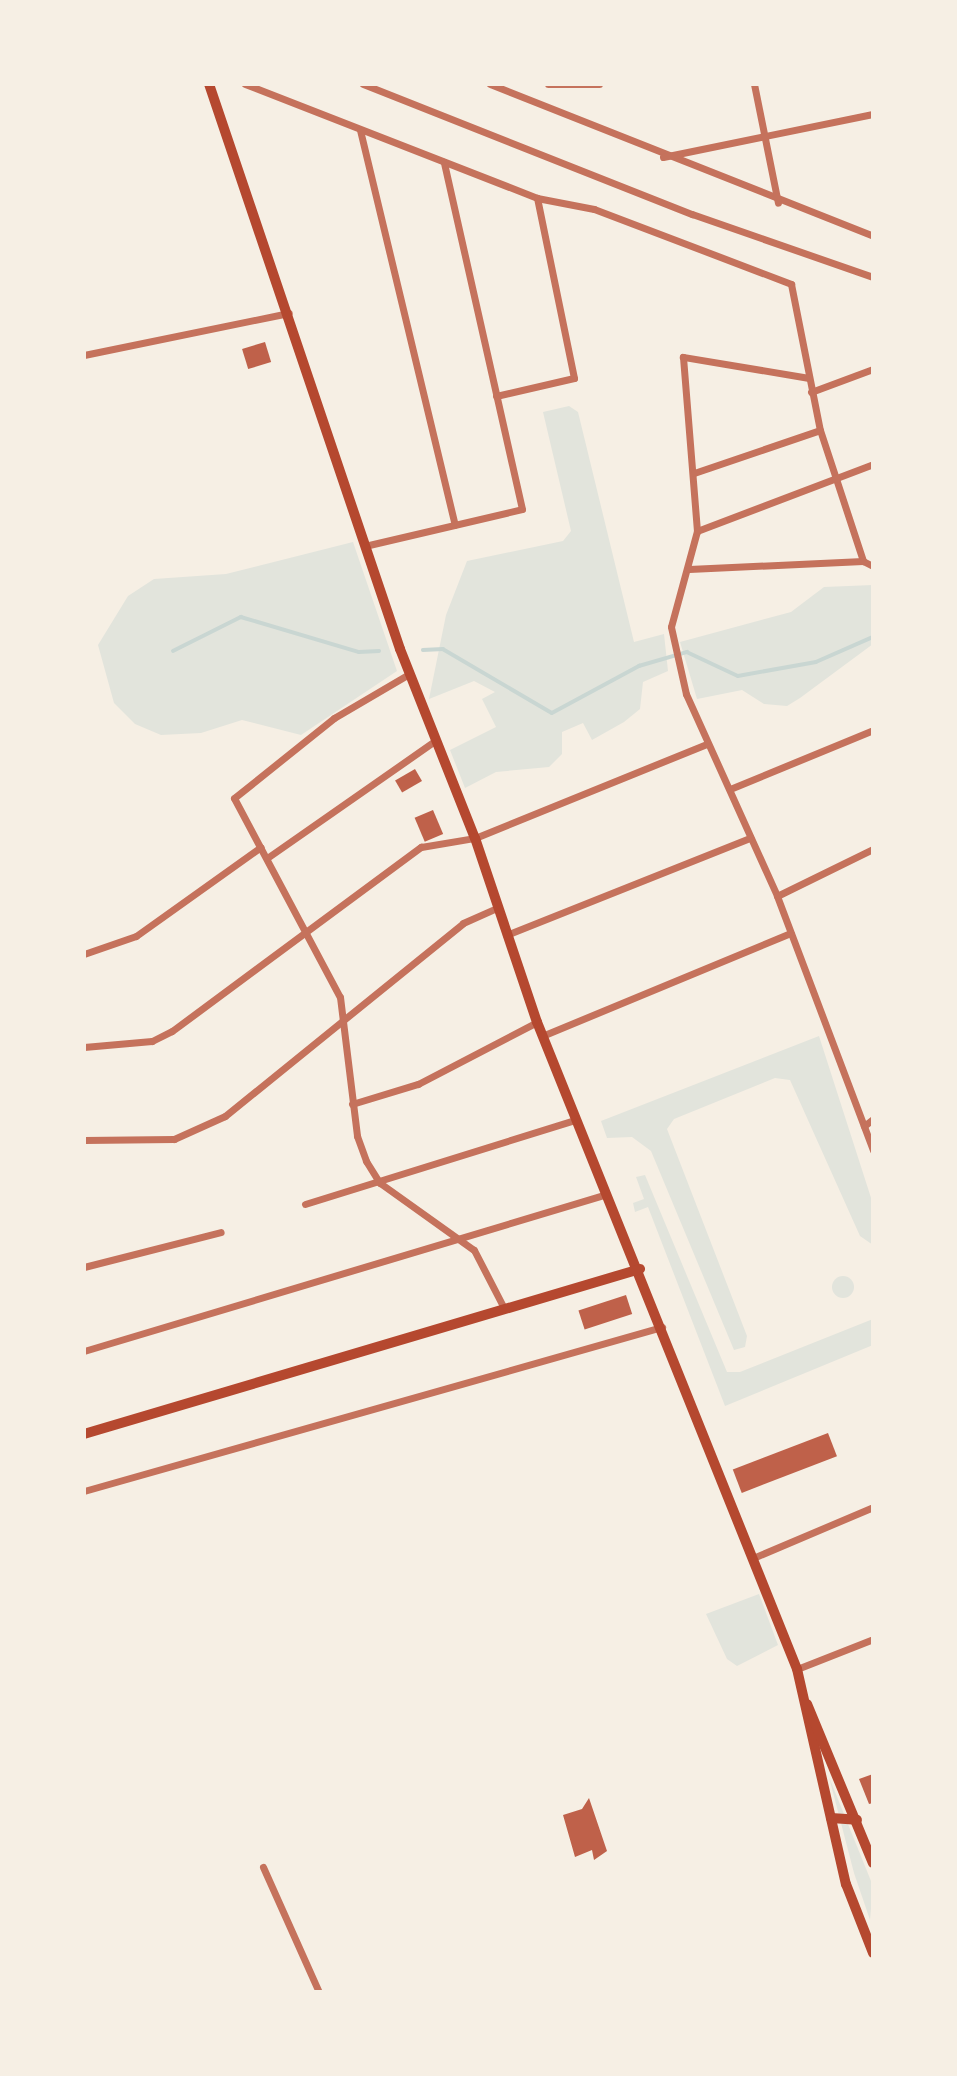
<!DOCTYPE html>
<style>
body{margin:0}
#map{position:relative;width:957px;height:2076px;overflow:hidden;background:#f6efe4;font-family:"Varela Round",sans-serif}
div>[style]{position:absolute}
.green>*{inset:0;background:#e2e4dc}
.round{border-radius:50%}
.stream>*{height:3.5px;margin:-1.75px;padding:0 1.75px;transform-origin:1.75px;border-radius:1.75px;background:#c9d6d2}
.building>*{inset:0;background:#bf614a;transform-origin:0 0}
.minor>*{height:7px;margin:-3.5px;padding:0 3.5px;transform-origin:3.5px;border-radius:3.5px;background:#c5725c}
.secondary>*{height:10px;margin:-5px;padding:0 5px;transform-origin:5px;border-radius:5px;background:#b5482f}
span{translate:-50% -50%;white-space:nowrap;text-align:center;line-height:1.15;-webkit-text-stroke:7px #f6efe4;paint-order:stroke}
.frame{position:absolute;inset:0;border:86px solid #f6efe4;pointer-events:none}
</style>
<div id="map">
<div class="green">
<div style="clip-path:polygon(569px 406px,578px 412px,634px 642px,664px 634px,668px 671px,643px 682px,640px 709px,624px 722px,592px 740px,583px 723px,562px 732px,562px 754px,549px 767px,496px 772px,465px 788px,450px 750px,496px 727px,482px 699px,495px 692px,474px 681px,429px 699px,446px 615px,467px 561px,563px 541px,571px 531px,543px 412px)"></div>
<div style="clip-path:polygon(353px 542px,397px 671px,301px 735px,242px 720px,201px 733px,161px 735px,135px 724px,114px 703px,98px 645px,128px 596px,154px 579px,226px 574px)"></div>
<div style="clip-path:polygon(873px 585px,873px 644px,800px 698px,787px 706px,764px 704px,742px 690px,697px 699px,680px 642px,791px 612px,824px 587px)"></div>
<div style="clip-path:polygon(819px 1036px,873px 1204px,873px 1245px,860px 1236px,790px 1080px,775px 1078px,674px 1119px,667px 1129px,747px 1336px,745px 1347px,734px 1350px,651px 1151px,632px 1137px,607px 1138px,601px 1121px)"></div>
<div style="clip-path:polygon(645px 1175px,727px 1372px,740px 1372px,873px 1319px,873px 1345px,725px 1406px,648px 1207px,635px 1212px,633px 1203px,644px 1199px,636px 1177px)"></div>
<div class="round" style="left:832px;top:1276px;width:22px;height:22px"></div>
<div style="clip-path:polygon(759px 1594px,778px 1645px,737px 1666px,727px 1659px,706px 1614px)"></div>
<div style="clip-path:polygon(829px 1777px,873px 1886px,870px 1920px,854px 1873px)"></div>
</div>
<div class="stream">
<div style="left:423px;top:650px;width:20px;rotate:-3deg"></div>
<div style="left:443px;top:649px;width:126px;rotate:30.4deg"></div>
<div style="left:552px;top:713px;width:99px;rotate:-28.4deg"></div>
<div style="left:639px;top:666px;width:50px;rotate:-16.3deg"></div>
<div style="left:687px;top:652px;width:56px;rotate:25.2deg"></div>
<div style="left:738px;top:676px;width:79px;rotate:-10.2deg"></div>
<div style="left:816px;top:662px;width:62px;rotate:-23.7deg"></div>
<div style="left:173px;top:651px;width:76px;rotate:-26.6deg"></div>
<div style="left:241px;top:617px;width:123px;rotate:16.5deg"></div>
<div style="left:359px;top:652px;width:20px;rotate:-3deg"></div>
</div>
<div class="building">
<div style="left:265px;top:342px;width:21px;height:24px;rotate:73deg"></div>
<div style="left:415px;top:769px;width:14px;height:23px;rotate:60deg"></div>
<div style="left:433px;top:810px;width:26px;height:20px;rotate:67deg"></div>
<div style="left:626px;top:1295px;width:20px;height:50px;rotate:72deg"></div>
<div style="left:828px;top:1433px;width:25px;height:102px;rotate:69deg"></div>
<div style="clip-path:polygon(873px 1774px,873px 1803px,869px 1804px,859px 1779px)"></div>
<div style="clip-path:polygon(589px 1798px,607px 1851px,594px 1860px,592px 1850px,575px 1857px,563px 1815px,582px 1809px)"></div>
</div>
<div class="minor">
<div style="left:245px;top:84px;width:313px;rotate:21.3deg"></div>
<div style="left:537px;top:198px;width:58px;rotate:10.9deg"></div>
<div style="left:594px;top:209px;width:211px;rotate:20.8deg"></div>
<div style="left:791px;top:284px;width:149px;rotate:78.8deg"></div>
<div style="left:820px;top:430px;width:138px;rotate:71.8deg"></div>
<div style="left:363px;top:84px;width:354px;rotate:21.6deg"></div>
<div style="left:692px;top:214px;width:192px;rotate:19.2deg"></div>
<div style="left:490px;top:84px;width:412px;rotate:21.6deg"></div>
<div style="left:548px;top:84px;width:51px"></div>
<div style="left:754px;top:84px;width:121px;rotate:78.6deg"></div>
<div style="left:360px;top:130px;width:406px;rotate:76.5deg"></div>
<div style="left:663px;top:157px;width:214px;rotate:-11.6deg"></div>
<div style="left:84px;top:355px;width:209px;rotate:-11.6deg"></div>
<div style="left:809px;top:378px;width:128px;rotate:-170.5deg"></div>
<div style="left:683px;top:357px;width:175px;rotate:85.4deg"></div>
<div style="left:697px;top:531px;width:99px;rotate:105.2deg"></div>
<div style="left:671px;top:627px;width:69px;rotate:77.4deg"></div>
<div style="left:686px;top:694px;width:222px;rotate:65.7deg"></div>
<div style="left:777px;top:896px;width:272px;rotate:69.3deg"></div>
<div style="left:811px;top:392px;width:66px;rotate:-20.4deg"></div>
<div style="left:496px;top:396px;width:80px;rotate:-13deg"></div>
<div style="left:574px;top:378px;width:184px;rotate:-101.6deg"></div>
<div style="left:694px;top:473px;width:133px;rotate:-18.8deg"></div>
<div style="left:697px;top:531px;width:188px;rotate:-20.8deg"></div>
<div style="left:369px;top:545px;width:157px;rotate:-13.2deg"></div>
<div style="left:522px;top:509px;width:356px;rotate:-102.7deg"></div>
<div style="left:689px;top:569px;width:174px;rotate:-2.6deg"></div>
<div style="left:863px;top:561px;width:11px;rotate:27deg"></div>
<div style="left:409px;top:674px;width:87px;rotate:149.6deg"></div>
<div style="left:334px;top:718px;width:128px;rotate:141.3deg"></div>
<div style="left:234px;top:798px;width:225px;rotate:62deg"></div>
<div style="left:340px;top:997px;width:140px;rotate:83deg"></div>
<div style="left:357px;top:1136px;width:27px;rotate:70deg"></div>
<div style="left:366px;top:1161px;width:26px;rotate:58deg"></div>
<div style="left:380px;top:1183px;width:115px;rotate:35.5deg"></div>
<div style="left:474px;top:1250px;width:65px;rotate:62.7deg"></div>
<div style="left:730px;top:789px;width:155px;rotate:-22.4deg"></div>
<div style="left:267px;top:858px;width:205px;rotate:-34.9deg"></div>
<div style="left:777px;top:896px;width:107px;rotate:-26.1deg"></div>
<div style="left:506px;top:935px;width:263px;rotate:-21.7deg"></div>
<div style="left:84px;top:954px;width:55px;rotate:-19.1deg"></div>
<div style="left:136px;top:936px;width:153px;rotate:-35.5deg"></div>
<div style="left:542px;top:1036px;width:269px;rotate:-22.5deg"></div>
<div style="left:84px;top:1047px;width:68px;rotate:-5deg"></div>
<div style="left:152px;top:1041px;width:22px;rotate:-27deg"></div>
<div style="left:172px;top:1031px;width:310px;rotate:-36.5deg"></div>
<div style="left:421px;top:847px;width:55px;rotate:-9.5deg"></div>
<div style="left:475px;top:838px;width:250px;rotate:-22.1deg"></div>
<div style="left:352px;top:1104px;width:69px;rotate:-16.9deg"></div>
<div style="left:418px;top:1084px;width:134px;rotate:-27.5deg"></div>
<div style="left:864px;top:1126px;width:11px;rotate:-38deg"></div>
<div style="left:84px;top:1140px;width:90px;rotate:-0.6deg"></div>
<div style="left:174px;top:1139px;width:56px;rotate:-24.3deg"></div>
<div style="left:225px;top:1116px;width:306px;rotate:-39deg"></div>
<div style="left:463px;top:923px;width:36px;rotate:-24deg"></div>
<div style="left:305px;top:1204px;width:283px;rotate:-17.3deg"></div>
<div style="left:84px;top:1267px;width:141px;rotate:-14.3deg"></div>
<div style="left:84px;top:1351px;width:543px;rotate:-16.7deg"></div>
<div style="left:84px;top:1491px;width:601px;rotate:-15.84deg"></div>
<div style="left:753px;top:1558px;width:130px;rotate:-23deg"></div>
<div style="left:797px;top:1669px;width:82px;rotate:-21.5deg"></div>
<div style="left:263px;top:1867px;width:137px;rotate:65.9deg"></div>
</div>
<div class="secondary">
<div style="left:209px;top:84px;width:596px;rotate:71.32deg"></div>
<div style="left:400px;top:649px;width:203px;rotate:68.4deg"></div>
<div style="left:475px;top:838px;width:194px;rotate:71.4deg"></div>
<div style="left:537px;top:1022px;width:697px;rotate:68.11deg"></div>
<div style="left:797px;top:1669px;width:221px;rotate:77.2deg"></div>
<div style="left:846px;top:1884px;width:74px;rotate:68.6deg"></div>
<div style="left:84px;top:1434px;width:580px;rotate:-16.53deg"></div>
<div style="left:807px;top:1704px;width:172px;rotate:67.5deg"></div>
<div style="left:831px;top:1818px;width:26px;rotate:4deg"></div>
</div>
<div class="frame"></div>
</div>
